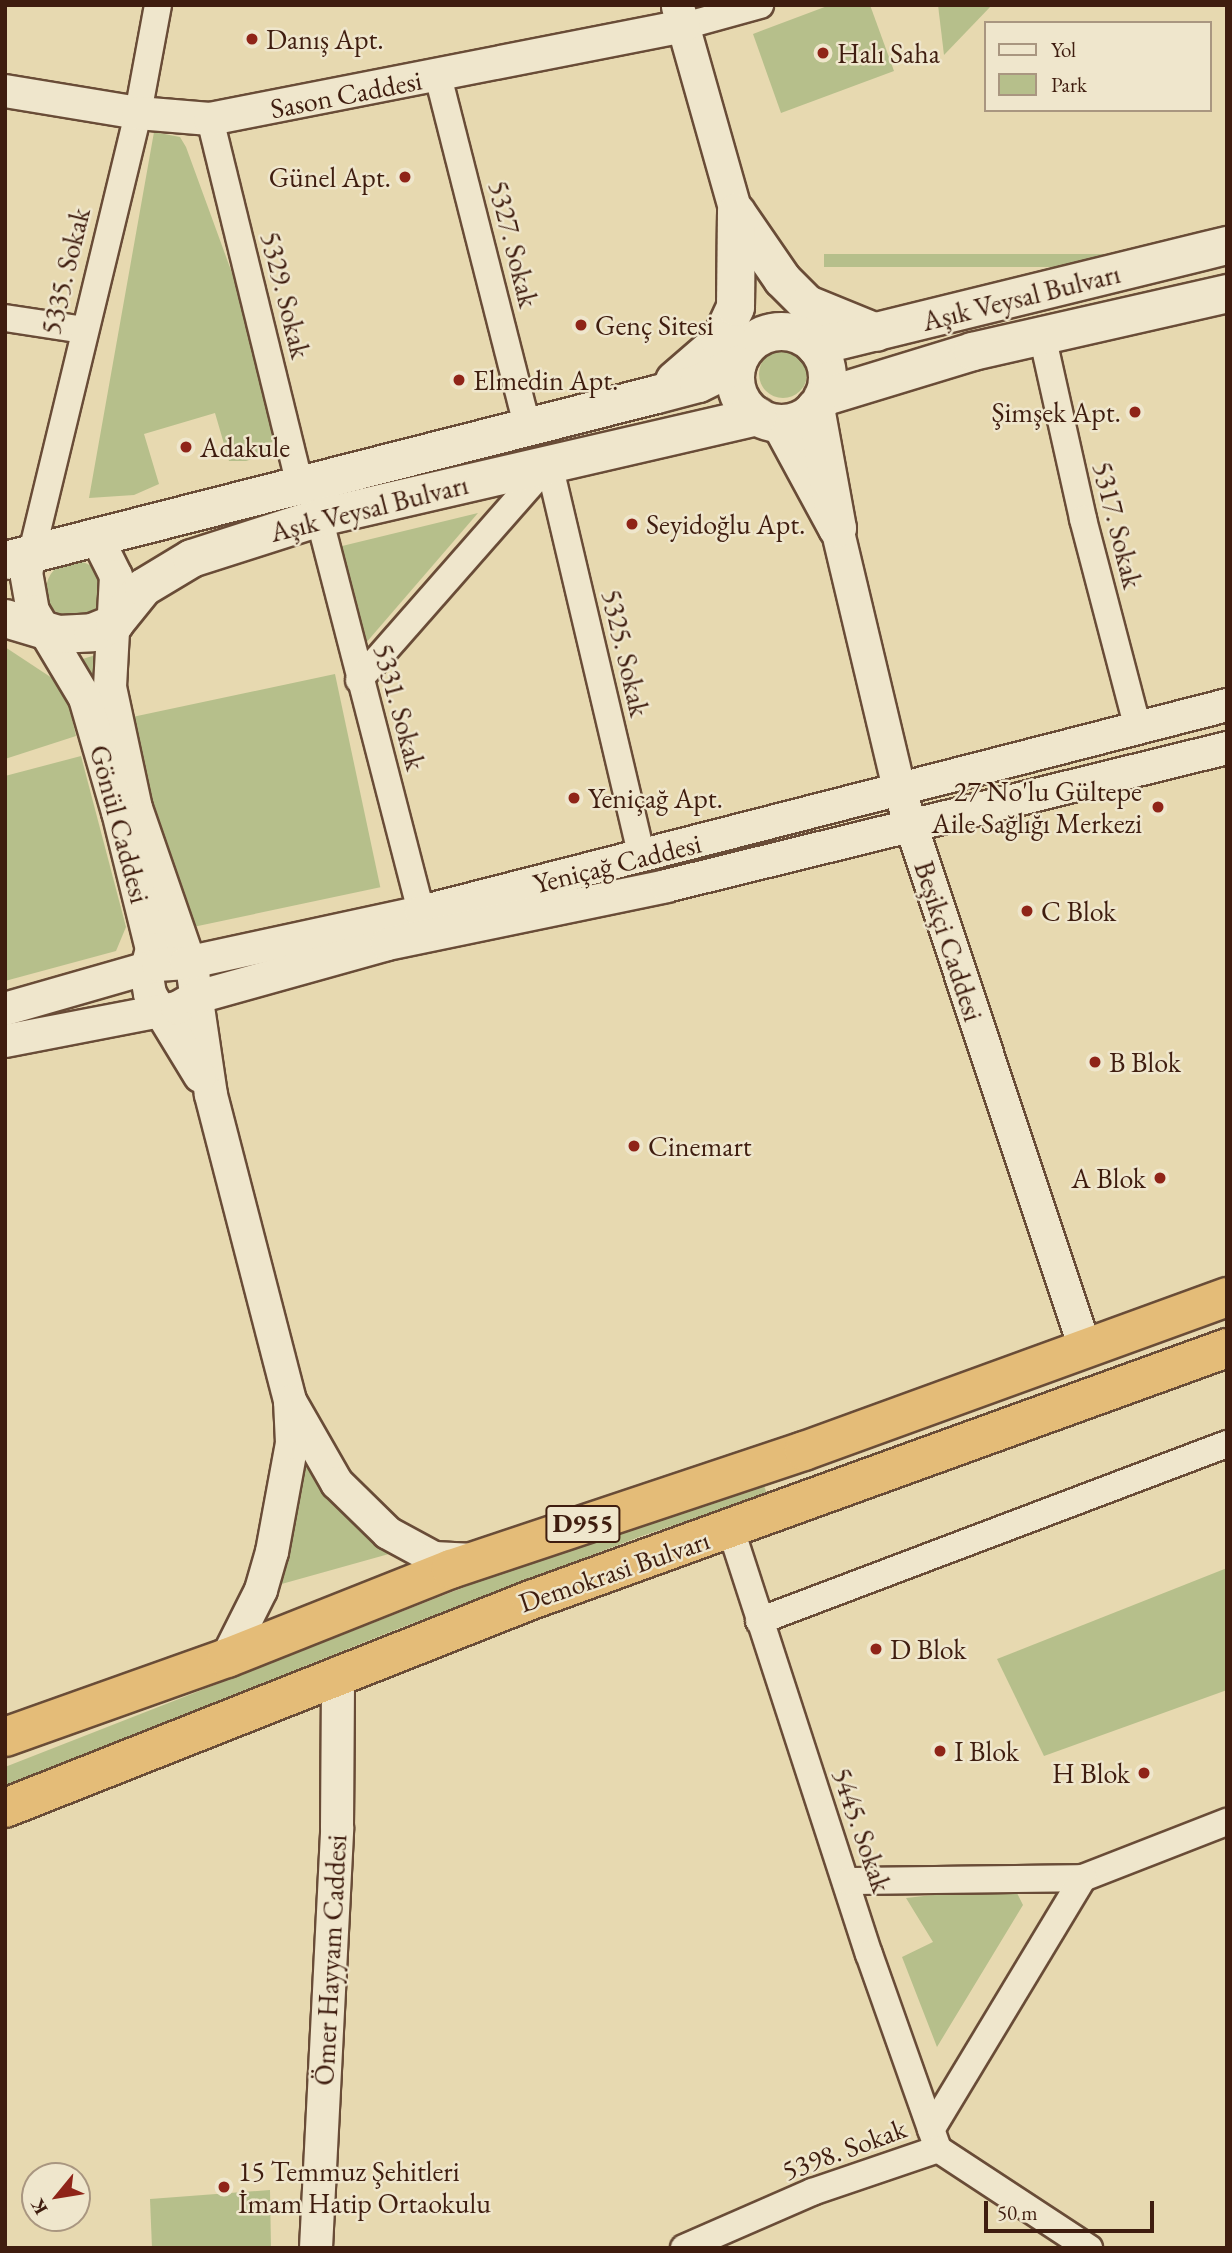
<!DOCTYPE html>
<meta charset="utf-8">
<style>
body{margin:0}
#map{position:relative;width:1232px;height:2253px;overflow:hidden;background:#e7d9b0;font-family:"EB Garamond",serif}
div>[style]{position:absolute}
.green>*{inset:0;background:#b6bf8b;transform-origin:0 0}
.round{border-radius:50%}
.roads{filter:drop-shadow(2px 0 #694c37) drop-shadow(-2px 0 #694c37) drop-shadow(0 2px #694c37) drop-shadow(0 -2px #694c37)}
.minor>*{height:26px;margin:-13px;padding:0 13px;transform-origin:13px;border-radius:13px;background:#efe6cc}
.tertiary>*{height:32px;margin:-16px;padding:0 16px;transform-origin:16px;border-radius:16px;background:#efe6cc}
.secondary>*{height:37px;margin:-18.5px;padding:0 18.5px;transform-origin:18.5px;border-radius:18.5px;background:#efe6cc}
.secondary>.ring{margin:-18.5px;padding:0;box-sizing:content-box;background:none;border:37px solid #efe6cc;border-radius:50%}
.trunk>*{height:38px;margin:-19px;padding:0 19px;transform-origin:19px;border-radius:19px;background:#e4bc78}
.dots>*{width:19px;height:19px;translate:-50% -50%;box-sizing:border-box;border:4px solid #efe6cc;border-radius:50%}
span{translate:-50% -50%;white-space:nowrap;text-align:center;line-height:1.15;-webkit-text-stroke:5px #efe6cc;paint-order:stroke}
.shield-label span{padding:2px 5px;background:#efe6cc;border:2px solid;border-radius:5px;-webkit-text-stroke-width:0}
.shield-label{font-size:26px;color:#3f1d0f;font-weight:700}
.poi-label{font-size:28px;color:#3f1d0f}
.left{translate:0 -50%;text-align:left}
.right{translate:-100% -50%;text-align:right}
.street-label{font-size:28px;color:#3f1d0f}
.frame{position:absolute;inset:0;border:7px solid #3f1d0f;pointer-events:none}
.legend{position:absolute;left:984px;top:21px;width:228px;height:91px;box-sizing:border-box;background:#efe6cc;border:2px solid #a99680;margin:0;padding:9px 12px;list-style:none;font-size:21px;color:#3f1d0f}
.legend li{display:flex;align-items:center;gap:14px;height:35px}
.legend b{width:35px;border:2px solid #a99680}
.north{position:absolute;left:21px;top:2162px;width:70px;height:70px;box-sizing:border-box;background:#efe6cc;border:2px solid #a99680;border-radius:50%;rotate:240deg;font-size:19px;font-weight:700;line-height:28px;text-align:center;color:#3f1d0f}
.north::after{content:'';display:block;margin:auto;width:24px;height:32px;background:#8f2418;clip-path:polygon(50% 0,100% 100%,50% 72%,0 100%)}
.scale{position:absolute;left:984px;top:2201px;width:170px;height:32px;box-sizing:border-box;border:4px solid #3f1d0f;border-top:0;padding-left:9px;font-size:21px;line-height:24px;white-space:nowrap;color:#3f1d0f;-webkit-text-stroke:5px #efe6cc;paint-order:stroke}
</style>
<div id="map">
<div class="green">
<div style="clip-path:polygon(830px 5px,870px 5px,894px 71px,781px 113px,753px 34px)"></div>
<div style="clip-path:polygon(938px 5px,992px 5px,944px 55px)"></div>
<div style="clip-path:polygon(154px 132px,180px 137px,186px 147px,240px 295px,280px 450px,246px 461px,229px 461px,215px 413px,144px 434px,159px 484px,134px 495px,89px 498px)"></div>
<div style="left:1227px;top:254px;width:13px;height:403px;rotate:90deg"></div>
<div class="round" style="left:759px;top:350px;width:48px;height:48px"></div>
<div style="clip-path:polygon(478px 513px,365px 644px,338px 547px)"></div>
<div class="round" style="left:46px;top:561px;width:58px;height:58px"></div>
<div style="clip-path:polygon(5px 647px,52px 678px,69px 706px,76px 736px,5px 759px)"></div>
<div style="clip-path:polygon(99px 654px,110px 723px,76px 661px)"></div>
<div style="left:335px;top:674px;width:218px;height:212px;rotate:78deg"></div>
<div style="clip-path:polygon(81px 756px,126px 927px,116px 951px,5px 981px,5px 776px)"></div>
<div style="clip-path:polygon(303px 1457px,348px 1513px,396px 1552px,278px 1585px)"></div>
<div style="clip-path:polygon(763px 1483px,767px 1494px,642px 1536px,395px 1630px,5px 1786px,5px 1767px,544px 1556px)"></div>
<div style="clip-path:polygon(1227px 1568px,1227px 1690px,1044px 1756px,997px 1659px)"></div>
<div style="clip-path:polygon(1005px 1887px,1017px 1893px,1023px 1905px,937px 2047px,902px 1957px,933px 1942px,906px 1898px)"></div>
<div style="clip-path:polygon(270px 2190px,271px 2248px,152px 2248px,150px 2199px)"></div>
</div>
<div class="roads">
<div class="minor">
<div style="left:684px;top:26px;width:79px;rotate:-15.4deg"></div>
<div style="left:438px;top:76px;width:363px;rotate:75.7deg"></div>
<div style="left:210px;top:119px;width:378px;rotate:76.2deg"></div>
<div style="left:5px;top:318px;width:79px;rotate:8.7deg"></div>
<div style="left:1042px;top:335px;width:189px;rotate:77.4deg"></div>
<div style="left:1083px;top:519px;width:217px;rotate:75.3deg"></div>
<div style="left:549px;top:464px;width:403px;rotate:76.7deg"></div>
<div style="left:319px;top:517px;width:408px;rotate:75.5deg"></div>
<div style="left:32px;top:552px;width:452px;rotate:-76.4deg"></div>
<div style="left:138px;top:113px;width:110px;rotate:-79.5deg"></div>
<div style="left:359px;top:680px;width:288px;rotate:-48.7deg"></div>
<div style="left:731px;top:1530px;width:446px;rotate:72deg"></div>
<div style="left:869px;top:1954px;width:207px;rotate:70.5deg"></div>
<div style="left:759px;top:1621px;width:500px;rotate:-20.72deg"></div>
<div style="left:1083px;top:1878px;width:155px;rotate:-21.3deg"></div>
<div style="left:847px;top:1881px;width:236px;rotate:-0.7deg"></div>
<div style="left:1083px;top:1878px;width:294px;rotate:121.1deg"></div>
<div style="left:684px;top:2248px;width:140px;rotate:-23.6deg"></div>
<div style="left:812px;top:2192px;width:133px;rotate:-18.8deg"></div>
<div style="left:938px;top:2149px;width:181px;rotate:33.3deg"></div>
</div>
<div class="tertiary">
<div style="left:678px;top:7px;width:213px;rotate:74.2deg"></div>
<div style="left:5px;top:91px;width:135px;rotate:9.4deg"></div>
<div style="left:138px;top:113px;width:72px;rotate:4.8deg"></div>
<div style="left:210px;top:119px;width:483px;rotate:-11.1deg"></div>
<div style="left:837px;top:528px;width:271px;rotate:76.6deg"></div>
<div style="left:900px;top:792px;width:586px;rotate:71.6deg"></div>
<div style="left:97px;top:538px;width:42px;rotate:63.4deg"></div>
<div style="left:116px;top:576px;width:111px;rotate:93.1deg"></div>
<div style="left:110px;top:687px;width:124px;rotate:77.9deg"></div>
<div style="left:136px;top:808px;width:175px;rotate:70.9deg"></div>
<div style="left:193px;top:973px;width:123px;rotate:81.6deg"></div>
<div style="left:211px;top:1095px;width:316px;rotate:75.5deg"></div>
<div style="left:32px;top:552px;width:21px;rotate:107deg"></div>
<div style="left:26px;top:572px;width:40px;rotate:80deg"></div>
<div style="left:33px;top:611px;width:101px;rotate:59.1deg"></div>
<div style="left:85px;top:698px;width:119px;rotate:73.9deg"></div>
<div style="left:118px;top:812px;width:141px;rotate:76.1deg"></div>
<div style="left:152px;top:949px;width:23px;rotate:105deg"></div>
<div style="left:146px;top:971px;width:23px;rotate:80deg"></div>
<div style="left:150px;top:994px;width:96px;rotate:58.6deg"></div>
<div style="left:5px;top:1009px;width:159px;rotate:-16deg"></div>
<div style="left:158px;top:965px;width:28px;rotate:-4deg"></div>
<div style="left:186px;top:963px;width:240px;rotate:-12.2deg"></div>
<div style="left:421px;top:912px;width:832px;rotate:-14.4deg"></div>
<div style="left:5px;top:1041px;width:175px;rotate:-10.9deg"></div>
<div style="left:177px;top:1008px;width:20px;rotate:-30deg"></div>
<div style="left:194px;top:998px;width:200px;rotate:-15.6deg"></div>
<div style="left:387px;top:944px;width:285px;rotate:-11.7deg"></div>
<div style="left:666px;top:886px;width:578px;rotate:-13.82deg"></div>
<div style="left:227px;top:1658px;width:76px;rotate:-63.4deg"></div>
<div style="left:261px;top:1590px;width:40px;rotate:-74deg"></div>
<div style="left:272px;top:1552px;width:111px;rotate:-79.6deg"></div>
<div style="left:292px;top:1443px;width:42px;rotate:-92.7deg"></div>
<div style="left:290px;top:1401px;width:95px;rotate:60.2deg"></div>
<div style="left:337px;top:1483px;width:71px;rotate:44.4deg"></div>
<div style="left:388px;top:1533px;width:52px;rotate:28.5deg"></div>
<div style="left:434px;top:1558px;width:40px;rotate:2.9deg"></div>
<div style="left:316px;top:2248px;width:421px;rotate:-87.1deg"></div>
<div style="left:337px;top:1828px;width:155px;rotate:-89.6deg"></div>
</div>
<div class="secondary">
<div style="left:736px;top:212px;width:81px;rotate:55.5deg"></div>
<div style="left:782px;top:279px;width:35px;rotate:45deg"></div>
<div style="left:807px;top:304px;width:74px;rotate:22.1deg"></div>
<div class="ring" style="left:735px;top:331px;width:55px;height:55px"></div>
<div style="left:815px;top:346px;width:424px;rotate:-13.8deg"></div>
<div style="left:674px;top:380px;width:60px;rotate:-40.9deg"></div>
<div style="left:719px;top:341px;width:38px;rotate:-65deg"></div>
<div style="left:735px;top:307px;width:95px;rotate:-89.4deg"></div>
<div style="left:822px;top:397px;width:157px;rotate:-17deg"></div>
<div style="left:972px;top:351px;width:262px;rotate:-12.8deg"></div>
<div style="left:780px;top:423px;width:119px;rotate:61.5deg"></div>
<div style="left:837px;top:528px;width:123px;rotate:-100.3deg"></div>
<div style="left:5px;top:560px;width:672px;rotate:-14.31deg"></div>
<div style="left:656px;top:394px;width:43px;rotate:-14.7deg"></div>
<div style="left:698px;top:383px;width:43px;rotate:-26deg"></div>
<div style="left:5px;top:618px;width:55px;rotate:16.8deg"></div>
<div style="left:58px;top:634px;width:34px;rotate:-3deg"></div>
<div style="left:92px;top:632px;width:24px;rotate:-22deg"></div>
<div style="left:114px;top:623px;width:46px;rotate:-51.1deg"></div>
<div style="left:143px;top:587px;width:56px;rotate:-31.1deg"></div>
<div style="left:191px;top:558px;width:134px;rotate:-17.8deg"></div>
<div style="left:319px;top:517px;width:450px;rotate:-13deg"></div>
</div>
<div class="trunk">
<div style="left:5px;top:1737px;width:236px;rotate:-19.6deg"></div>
<div style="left:227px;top:1658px;width:241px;rotate:-21.7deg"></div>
<div style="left:451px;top:1569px;width:372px;rotate:-18.5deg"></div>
<div style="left:804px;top:1451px;width:450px;rotate:-20deg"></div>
<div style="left:5px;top:1808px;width:566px;rotate:-21.58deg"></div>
<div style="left:531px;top:1600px;width:740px;rotate:-19.9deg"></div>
</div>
</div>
<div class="dots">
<div style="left:252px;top:39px;background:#8f2418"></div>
<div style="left:823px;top:53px;background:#8f2418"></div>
<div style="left:405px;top:177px;background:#8f2418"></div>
<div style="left:581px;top:325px;background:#8f2418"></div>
<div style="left:459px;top:380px;background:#8f2418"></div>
<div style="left:1135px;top:412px;background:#8f2418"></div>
<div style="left:186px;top:447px;background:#8f2418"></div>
<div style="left:632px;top:524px;background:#8f2418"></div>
<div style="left:574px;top:798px;background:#8f2418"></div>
<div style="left:1158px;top:807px;background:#8f2418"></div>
<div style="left:1027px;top:911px;background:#8f2418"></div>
<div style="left:1095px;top:1062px;background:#8f2418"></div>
<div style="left:634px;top:1146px;background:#8f2418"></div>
<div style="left:1160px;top:1178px;background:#8f2418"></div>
<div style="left:876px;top:1649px;background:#8f2418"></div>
<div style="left:940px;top:1751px;background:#8f2418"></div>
<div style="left:1144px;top:1773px;background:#8f2418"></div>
<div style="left:224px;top:2187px;background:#8f2418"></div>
</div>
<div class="shield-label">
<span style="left:583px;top:1524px">D955</span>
</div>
<div class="poi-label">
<span class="left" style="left:266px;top:39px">Danış Apt.</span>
<span class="left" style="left:837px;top:53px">Halı Saha</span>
<span class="right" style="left:391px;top:177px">Günel Apt.</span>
<span class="left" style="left:595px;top:325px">Genç Sitesi</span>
<span class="left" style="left:473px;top:380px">Elmedin Apt.</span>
<span class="right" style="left:1121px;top:412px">Şimşek Apt.</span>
<span class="left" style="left:200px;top:447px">Adakule</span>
<span class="left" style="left:646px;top:524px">Seyidoğlu Apt.</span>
<span class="right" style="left:1142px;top:807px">27 No'lu Gültepe<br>Aile Sağlığı Merkezi</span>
<span class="left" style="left:588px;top:798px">Yeniçağ Apt.</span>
<span class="left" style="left:1041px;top:911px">C Blok</span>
<span class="left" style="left:1109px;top:1062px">B Blok</span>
<span class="left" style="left:648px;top:1146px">Cinemart</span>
<span class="right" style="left:1146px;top:1178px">A Blok</span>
<span class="left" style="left:890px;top:1649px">D Blok</span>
<span class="left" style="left:954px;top:1751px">I Blok</span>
<span class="right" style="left:1130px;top:1773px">H Blok</span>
<span class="left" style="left:238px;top:2187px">15 Temmuz Şehitleri<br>İmam Hatip Ortaokulu</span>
</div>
<div class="street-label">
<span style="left:346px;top:94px;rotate:-11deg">Sason Caddesi</span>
<span style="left:514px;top:244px;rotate:76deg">5327. Sokak</span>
<span style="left:65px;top:271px;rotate:-76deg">5335. Sokak</span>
<span style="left:286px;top:295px;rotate:76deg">5329. Sokak</span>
<span style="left:1021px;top:297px;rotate:-14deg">Aşık Veysal Bulvarı</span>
<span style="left:369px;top:508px;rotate:-14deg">Aşık Veysal Bulvarı</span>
<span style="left:1118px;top:525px;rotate:76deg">5317. Sokak</span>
<span style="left:626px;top:653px;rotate:77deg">5325. Sokak</span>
<span style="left:400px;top:707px;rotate:75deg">5331. Sokak</span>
<span style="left:120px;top:824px;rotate:75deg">Gönül Caddesi</span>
<span style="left:617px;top:863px;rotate:-14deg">Yeniçağ Caddesi</span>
<span style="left:949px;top:941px;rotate:72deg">Beşikçi Caddesi</span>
<span style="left:614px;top:1571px;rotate:-19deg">Demokrasi Bulvarı</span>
<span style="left:862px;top:1830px;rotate:71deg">5445. Sokak</span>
<span style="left:330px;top:1960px;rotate:-87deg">Ömer Hayyam Caddesi</span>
<span style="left:844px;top:2149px;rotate:-20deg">5398. Sokak</span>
</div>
<div class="frame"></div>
<ul class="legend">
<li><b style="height:9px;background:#efe6cc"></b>Yol</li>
<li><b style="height:19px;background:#b6bf8b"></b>Park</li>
</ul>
<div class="north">K</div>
<div class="scale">50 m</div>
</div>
